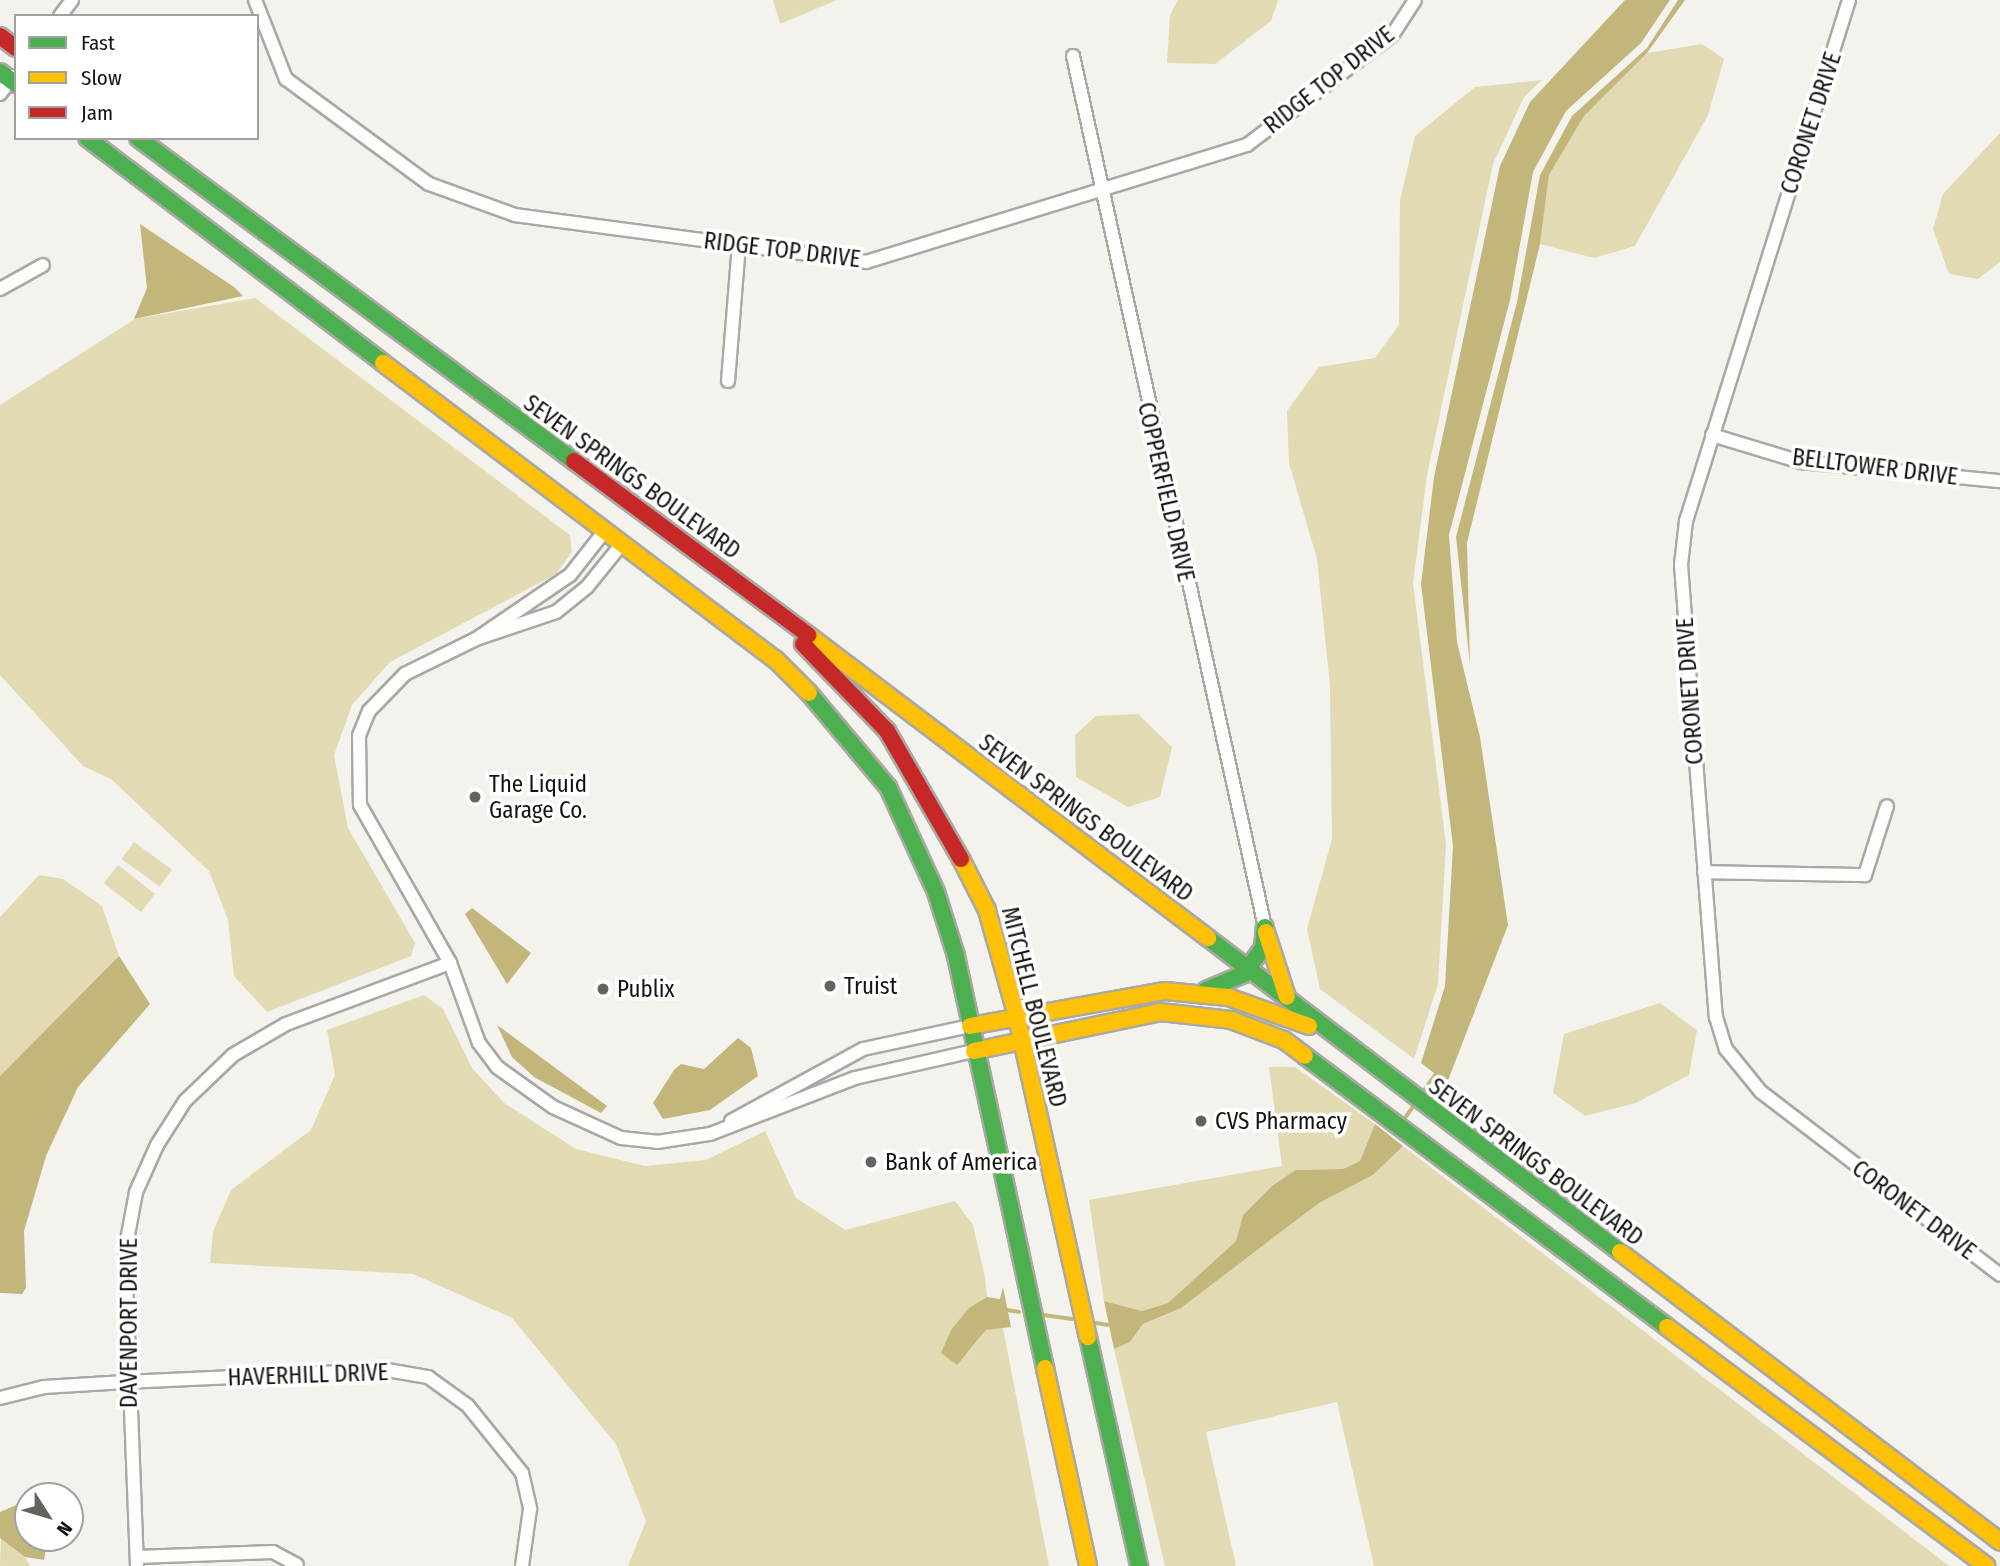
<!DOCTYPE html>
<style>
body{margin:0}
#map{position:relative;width:2000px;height:1566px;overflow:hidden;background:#f4f2ec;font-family:"Fira Sans Condensed",sans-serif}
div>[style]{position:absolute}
.green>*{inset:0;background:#e2dab2;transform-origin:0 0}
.water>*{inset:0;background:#c3b67b}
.stream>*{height:3.5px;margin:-1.75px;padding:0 1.75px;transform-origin:1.75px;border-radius:1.75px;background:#c3b67b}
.roads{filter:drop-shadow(2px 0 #aaa8a3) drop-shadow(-2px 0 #aaa8a3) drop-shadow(0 2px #aaa8a3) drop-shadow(0 -2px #aaa8a3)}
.street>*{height:12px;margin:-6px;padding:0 6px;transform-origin:6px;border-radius:6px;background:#fdfdfc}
.fast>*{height:16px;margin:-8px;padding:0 8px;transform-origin:8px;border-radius:8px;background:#4caf50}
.slow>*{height:16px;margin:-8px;padding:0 8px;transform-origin:8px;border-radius:8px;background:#ffc107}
.jam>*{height:16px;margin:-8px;padding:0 8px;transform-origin:8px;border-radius:8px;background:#c62828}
.dots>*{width:19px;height:19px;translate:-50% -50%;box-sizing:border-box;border:4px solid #fff;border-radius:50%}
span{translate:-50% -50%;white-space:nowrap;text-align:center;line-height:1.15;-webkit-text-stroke:7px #fff;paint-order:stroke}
.street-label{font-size:23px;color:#151410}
.poi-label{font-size:23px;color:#151410}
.left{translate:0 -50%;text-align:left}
.legend{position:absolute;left:14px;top:14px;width:245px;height:126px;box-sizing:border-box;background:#fff;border:2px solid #a1a19f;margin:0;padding:9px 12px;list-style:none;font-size:21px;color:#151410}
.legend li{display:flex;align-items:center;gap:14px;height:35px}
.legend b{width:35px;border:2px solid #a1a19f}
.north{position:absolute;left:14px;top:1482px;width:70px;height:70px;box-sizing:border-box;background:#fff;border:2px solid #a1a19f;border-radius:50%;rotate:127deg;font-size:19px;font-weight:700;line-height:28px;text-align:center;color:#151410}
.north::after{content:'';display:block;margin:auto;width:24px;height:32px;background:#63625d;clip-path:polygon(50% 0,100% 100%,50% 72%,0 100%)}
</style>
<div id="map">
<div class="green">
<div style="clip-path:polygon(773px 0,837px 0,780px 24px)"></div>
<div style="clip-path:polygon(1178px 0,1278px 0,1271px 21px,1215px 64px,1167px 63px,1170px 15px)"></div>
<div style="clip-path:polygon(1702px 44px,1724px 59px,1708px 115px,1635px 246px,1594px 258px,1540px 244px,1549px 175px,1584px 116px,1647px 53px)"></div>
<div style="clip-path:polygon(1542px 80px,1524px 97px,1493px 164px,1427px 475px,1413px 583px,1446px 845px,1438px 984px,1414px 1059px,1320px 989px,1307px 929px,1332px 839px,1330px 686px,1317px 559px,1289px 463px,1287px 411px,1319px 367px,1375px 358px,1399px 325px,1400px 200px,1415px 136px,1475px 87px)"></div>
<div style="clip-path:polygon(2000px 133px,2000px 262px,1978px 279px,1949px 274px,1933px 229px,1943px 194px)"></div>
<div style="clip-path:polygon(255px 298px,570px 535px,572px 552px,556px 574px,390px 662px,352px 705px,334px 755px,348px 828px,415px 943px,411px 956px,267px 1012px,234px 976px,228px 920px,209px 871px,111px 779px,83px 766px,0 675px,0 405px,135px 319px)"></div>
<div style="clip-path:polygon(1138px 714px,1172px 747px,1160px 797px,1128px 807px,1076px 777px,1075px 735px,1096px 716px)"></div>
<div style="left:134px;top:842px;width:47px;height:21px;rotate:36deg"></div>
<div style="left:118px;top:865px;width:47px;height:23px;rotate:38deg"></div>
<div style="clip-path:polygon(39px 875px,63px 879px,102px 906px,119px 956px,0 1076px,0 917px)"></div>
<div style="clip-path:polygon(424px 995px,443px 1009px,472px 1068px,504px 1103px,576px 1149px,645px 1166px,706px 1160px,765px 1131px,796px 1198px,845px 1230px,955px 1201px,973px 1225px,985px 1277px,987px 1297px,969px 1308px,967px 1354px,986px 1330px,1002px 1323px,1049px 1566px,628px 1566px,646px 1521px,616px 1444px,512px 1318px,413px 1274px,210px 1263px,213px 1232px,231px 1190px,311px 1130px,335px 1075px,327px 1030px)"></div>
<div style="clip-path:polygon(1660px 1003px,1697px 1030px,1689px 1075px,1636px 1103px,1585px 1116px,1553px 1093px,1564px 1034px)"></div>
<div style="clip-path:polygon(1269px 1067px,1295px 1067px,1375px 1124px,1360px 1161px,1343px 1169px,1295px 1170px,1272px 1186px,1243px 1215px,1236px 1241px,1168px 1303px,1142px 1311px,1104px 1301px,1089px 1200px,1282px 1166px)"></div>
<div style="clip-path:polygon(1403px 1146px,1949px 1566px,1374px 1566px,1337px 1402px,1206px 1432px,1236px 1566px,1165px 1566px,1114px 1349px,1130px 1342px,1143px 1324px,1181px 1308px,1319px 1203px,1373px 1175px)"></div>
<div style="clip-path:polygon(1px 1538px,25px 1557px,30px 1566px,0 1566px)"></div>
</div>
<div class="water">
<div style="clip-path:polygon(1625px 0,1670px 0,1641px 43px,1566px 111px,1533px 172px,1510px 300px,1449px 535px,1457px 642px,1480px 737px,1508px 925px,1447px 1083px,1421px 1063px,1445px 986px,1453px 846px,1421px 584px,1434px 477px,1500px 166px,1530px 102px)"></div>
<div style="clip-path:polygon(1678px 0,1685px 0,1647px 53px,1584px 116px,1549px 175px,1540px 244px,1467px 543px,1470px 665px,1456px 537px,1517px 302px,1540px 175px,1572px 116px,1647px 48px)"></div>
<div style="clip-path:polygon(140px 224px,234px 287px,243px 296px,134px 319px,147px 288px)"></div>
<div style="clip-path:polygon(472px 908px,531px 953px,507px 984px,465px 914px)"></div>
<div style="clip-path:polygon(119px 956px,150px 1004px,78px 1087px,46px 1156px,24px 1231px,26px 1288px,22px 1294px,0 1293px,0 1076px)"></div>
<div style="clip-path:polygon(497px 1025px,607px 1106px,601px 1113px,534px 1077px,512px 1057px)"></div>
<div style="clip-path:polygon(738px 1038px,751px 1048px,758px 1076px,710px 1110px,663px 1119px,653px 1103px,674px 1070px,681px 1064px,704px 1069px)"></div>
<div style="clip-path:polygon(1375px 1124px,1403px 1146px,1373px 1175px,1319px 1203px,1181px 1308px,1143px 1324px,1130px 1342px,1114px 1349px,1104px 1301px,1142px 1311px,1168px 1303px,1236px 1241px,1243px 1215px,1272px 1186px,1295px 1170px,1343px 1169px,1360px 1161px)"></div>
<div style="clip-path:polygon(1003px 1287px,1011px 1327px,986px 1330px,957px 1365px,941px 1353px,951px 1330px,969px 1308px,987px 1297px,1000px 1299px)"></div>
<div style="clip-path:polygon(28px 1500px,28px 1538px,48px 1538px,44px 1560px,25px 1557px,0 1538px,0 1512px)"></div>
</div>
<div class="stream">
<div style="left:1423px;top:1092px;width:22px;rotate:-54deg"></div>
<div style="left:1403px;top:1121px;width:21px;rotate:-55deg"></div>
<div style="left:1007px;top:1310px;width:12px;rotate:9deg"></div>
<div style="left:1044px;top:1315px;width:28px;rotate:8deg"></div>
<div style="left:1096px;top:1323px;width:13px;rotate:9deg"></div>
</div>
<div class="roads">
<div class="street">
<div style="left:255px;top:0;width:85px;rotate:68.6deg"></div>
<div style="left:286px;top:79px;width:177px;rotate:36.3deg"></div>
<div style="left:429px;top:184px;width:91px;rotate:19.8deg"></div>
<div style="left:515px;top:215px;width:354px;rotate:7.6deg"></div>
<div style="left:866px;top:262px;width:399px;rotate:-17.1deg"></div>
<div style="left:1247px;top:145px;width:183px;rotate:-37.2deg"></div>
<div style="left:1393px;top:34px;width:40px;rotate:-57.1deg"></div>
<div style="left:1849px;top:0;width:546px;rotate:107.37deg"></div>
<div style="left:1686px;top:521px;width:44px;rotate:96.5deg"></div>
<div style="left:1681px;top:565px;width:453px;rotate:85.6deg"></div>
<div style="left:1716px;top:1017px;width:34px;rotate:73deg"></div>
<div style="left:1726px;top:1049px;width:55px;rotate:50.9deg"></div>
<div style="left:1761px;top:1092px;width:301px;rotate:37.4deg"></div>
<div style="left:60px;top:16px;width:20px;rotate:-53deg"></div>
<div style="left:1073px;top:56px;width:892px;rotate:77.57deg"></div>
<div style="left:0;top:94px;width:22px;rotate:-54deg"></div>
<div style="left:0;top:289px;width:49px;rotate:-29.2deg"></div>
<div style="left:728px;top:381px;width:136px;rotate:-85.4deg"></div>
<div style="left:1712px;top:435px;width:93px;rotate:16.9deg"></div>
<div style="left:1801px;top:462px;width:200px;rotate:5.5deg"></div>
<div style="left:621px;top:545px;width:54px;rotate:129deg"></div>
<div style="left:587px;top:587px;width:40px;rotate:141deg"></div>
<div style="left:556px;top:612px;width:84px;rotate:161.4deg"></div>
<div style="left:476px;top:639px;width:79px;rotate:153.8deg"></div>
<div style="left:405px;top:674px;width:52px;rotate:134.2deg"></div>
<div style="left:369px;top:711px;width:27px;rotate:112deg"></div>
<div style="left:359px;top:736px;width:69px;rotate:89.2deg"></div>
<div style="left:360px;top:805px;width:182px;rotate:60.3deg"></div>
<div style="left:450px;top:963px;width:85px;rotate:70.1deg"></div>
<div style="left:479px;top:1043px;width:30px;rotate:53deg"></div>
<div style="left:497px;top:1067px;width:69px;rotate:35.5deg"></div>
<div style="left:553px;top:1107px;width:75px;rotate:24.5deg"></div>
<div style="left:621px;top:1138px;width:36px;rotate:6deg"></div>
<div style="left:657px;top:1142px;width:54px;rotate:-8.6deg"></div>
<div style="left:710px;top:1134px;width:155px;rotate:-21.1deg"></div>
<div style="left:855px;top:1078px;width:122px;rotate:-12.8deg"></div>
<div style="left:479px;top:637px;width:110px;rotate:-34.3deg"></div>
<div style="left:570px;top:575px;width:55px;rotate:-51.7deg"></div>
<div style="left:1704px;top:872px;width:161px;rotate:1.1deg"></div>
<div style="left:1865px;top:875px;width:72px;rotate:-72.3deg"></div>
<div style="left:731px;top:1121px;width:150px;rotate:-28.6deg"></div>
<div style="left:863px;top:1049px;width:109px;rotate:-12.1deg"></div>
<div style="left:0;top:1398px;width:45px;rotate:-14deg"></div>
<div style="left:44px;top:1387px;width:81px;rotate:-3.5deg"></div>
<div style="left:125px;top:1382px;width:262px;rotate:-2.6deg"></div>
<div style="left:387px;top:1370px;width:42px;rotate:9.7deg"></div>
<div style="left:428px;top:1377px;width:49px;rotate:35.9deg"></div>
<div style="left:468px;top:1406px;width:86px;rotate:51.1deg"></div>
<div style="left:522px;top:1473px;width:37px;rotate:77deg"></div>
<div style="left:530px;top:1509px;width:58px;rotate:98deg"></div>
<div style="left:137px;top:1557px;width:136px;rotate:-2.1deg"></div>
<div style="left:273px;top:1552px;width:27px;rotate:28deg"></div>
<div style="left:137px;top:1566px;width:315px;rotate:-92.2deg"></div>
<div style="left:125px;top:1251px;width:60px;rotate:-79.4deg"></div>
<div style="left:136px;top:1192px;width:51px;rotate:-65.9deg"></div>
<div style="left:157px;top:1145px;width:52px;rotate:-57.5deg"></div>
<div style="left:185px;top:1101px;width:66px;rotate:-43.8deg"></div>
<div style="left:233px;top:1055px;width:61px;rotate:-30.3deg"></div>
<div style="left:286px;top:1024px;width:175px;rotate:-20.4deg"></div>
</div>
<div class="fast">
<div style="left:0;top:72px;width:20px;rotate:37deg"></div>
<div style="left:87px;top:138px;width:372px;rotate:37.2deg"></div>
<div style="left:138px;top:138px;width:543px;rotate:36.53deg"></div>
<div style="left:809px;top:693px;width:123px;rotate:50deg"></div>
<div style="left:888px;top:787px;width:115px;rotate:65.4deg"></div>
<div style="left:936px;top:892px;width:67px;rotate:72.6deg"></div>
<div style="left:956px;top:956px;width:422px;rotate:77.8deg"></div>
<div style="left:1208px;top:938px;width:518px;rotate:37.31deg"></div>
<div style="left:1206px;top:990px;width:41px;rotate:-22.8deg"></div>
<div style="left:1244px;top:974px;width:32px;rotate:-54deg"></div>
<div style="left:1263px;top:948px;width:21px;rotate:-85deg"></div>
<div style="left:1305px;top:1056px;width:452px;rotate:36.8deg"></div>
<div style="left:1088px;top:1337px;width:235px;rotate:77.4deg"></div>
</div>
<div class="slow">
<div style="left:383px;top:363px;width:491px;rotate:37.1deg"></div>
<div style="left:775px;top:659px;width:48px;rotate:45deg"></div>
<div style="left:808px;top:635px;width:502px;rotate:37.14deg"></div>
<div style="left:961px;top:859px;width:57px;rotate:63deg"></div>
<div style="left:987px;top:910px;width:107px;rotate:74.3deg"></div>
<div style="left:1016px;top:1013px;width:332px;rotate:77.5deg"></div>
<div style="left:1266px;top:932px;width:68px;rotate:72.1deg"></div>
<div style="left:970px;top:1026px;width:198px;rotate:-10.2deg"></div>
<div style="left:1165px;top:991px;width:63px;rotate:5.4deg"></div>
<div style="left:1228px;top:997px;width:86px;rotate:19.7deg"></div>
<div style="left:974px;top:1051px;width:190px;rotate:-11.8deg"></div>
<div style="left:1160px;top:1012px;width:71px;rotate:6.4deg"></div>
<div style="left:1231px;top:1020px;width:57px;rotate:20.7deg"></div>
<div style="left:1284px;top:1040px;width:26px;rotate:37deg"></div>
<div style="left:1620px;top:1252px;width:478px;rotate:37.3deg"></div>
<div style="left:1667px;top:1327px;width:399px;rotate:36.8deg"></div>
<div style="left:1045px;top:1368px;width:203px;rotate:77.7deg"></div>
</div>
<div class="jam">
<div style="left:0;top:36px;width:20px;rotate:37deg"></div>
<div style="left:574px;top:461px;width:292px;rotate:36.6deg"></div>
<div style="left:803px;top:644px;width:121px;rotate:46deg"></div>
<div style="left:887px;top:731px;width:148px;rotate:60deg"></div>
</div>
</div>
<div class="dots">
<div style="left:475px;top:797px;background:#63625d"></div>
<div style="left:830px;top:986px;background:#63625d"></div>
<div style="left:603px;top:989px;background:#63625d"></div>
<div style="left:1201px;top:1121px;background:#63625d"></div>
<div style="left:871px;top:1162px;background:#63625d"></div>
</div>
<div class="street-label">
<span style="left:1329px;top:80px;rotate:-38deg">RIDGE TOP DRIVE</span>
<span style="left:1811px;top:123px;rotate:-72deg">CORONET DRIVE</span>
<span style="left:782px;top:250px;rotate:7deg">RIDGE TOP DRIVE</span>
<span style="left:1875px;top:467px;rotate:7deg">BELLTOWER DRIVE</span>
<span style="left:632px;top:477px;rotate:36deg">SEVEN SPRINGS BOULEVARD</span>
<span style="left:1166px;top:492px;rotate:77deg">COPPERFIELD DRIVE</span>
<span style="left:1690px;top:691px;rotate:-94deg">CORONET DRIVE</span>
<span style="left:1086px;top:818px;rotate:37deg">SEVEN SPRINGS BOULEVARD</span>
<span style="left:1034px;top:1007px;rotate:76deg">MITCHELL BOULEVARD</span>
<span style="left:1536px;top:1162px;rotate:37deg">SEVEN SPRINGS BOULEVARD</span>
<span style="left:1914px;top:1210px;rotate:37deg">CORONET DRIVE</span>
<span style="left:129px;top:1323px;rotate:-90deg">DAVENPORT DRIVE</span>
<span style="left:308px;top:1375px;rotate:-2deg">HAVERHILL DRIVE</span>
</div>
<div class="poi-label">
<span class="left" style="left:489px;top:797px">The Liquid<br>Garage Co.</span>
<span class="left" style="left:844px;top:986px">Truist</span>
<span class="left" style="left:617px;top:989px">Publix</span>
<span class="left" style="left:1215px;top:1121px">CVS Pharmacy</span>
<span class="left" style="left:885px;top:1162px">Bank of America</span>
</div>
<ul class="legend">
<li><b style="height:9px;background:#4caf50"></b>Fast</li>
<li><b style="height:9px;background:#ffc107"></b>Slow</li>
<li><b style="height:9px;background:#c62828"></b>Jam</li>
</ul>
<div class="north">N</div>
</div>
